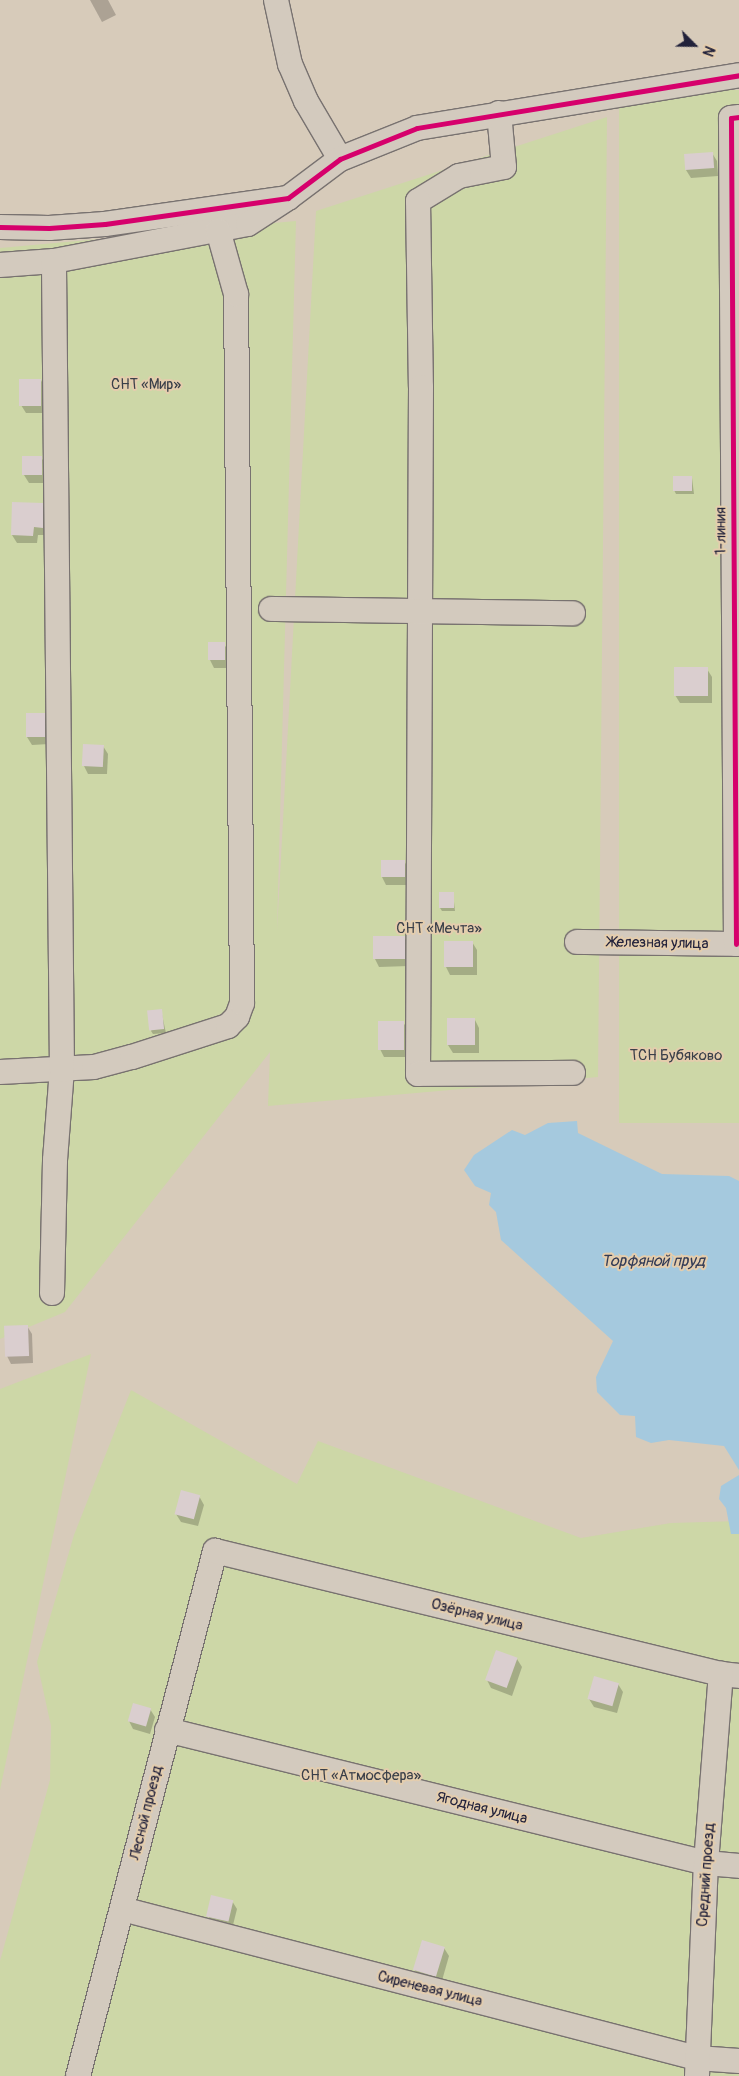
<!DOCTYPE html>
<meta charset="utf-8">
<style>
body{margin:0}
#map{position:relative;width:739px;height:2076px;overflow:hidden;background:#d7cbba;font-family:Pangolin,sans-serif}
div>[style]{position:absolute}
.green>*{inset:0;background:#cdd7a7;transform-origin:0 0}
.water>*{inset:0;background:#a5c9de}
.shadow>*{inset:0;background:#0003}
.building>*{inset:0;background:#dacecf;transform-origin:0 0}
.roads{filter:drop-shadow(1px 0 #787270) drop-shadow(-1px 0 #787270) drop-shadow(0 1px #787270) drop-shadow(0 -1px #787270)}
.minor>*{height:24px;margin:-12px;padding:0 12px;transform-origin:12px;border-radius:12px;background:#d3cabe}
.cycleway>*{height:5px;margin:-2.5px;padding:0 2.5px;transform-origin:2.5px;border-radius:2.5px;background:#d6006c}
span{translate:-50% -50%;white-space:nowrap;text-align:center;line-height:1.15;-webkit-text-stroke:4px #e4cdad;paint-order:stroke}
.park-label{font-size:15px;color:#3a3f49}
.street-label{font-size:15px;color:#22223b}
.water-label{font-size:16px;color:#323b56;font-style:italic}
.north{position:absolute;left:669px;top:20px;width:50px;height:50px;-webkit-text-stroke:4px #e4cdad;paint-order:stroke;rotate:113deg;font-size:14px;font-weight:700;line-height:20px;text-align:center;color:#22223b}
.north::after{content:'';display:block;margin:auto;width:18px;height:22px;background:#22223b;clip-path:polygon(50% 0,100% 100%,50% 72%,0 100%)}
</style>
<div id="map">
<div class="green">
<div style="left:739px;top:90px;width:1033px;height:120px;rotate:90deg"></div>
<div style="clip-path:polygon(607px 117px,598px 1077px,268px 1106px,270px 1052px,65px 1312px,0 1339px,0 248px,296px 221px,277px 931px,316px 211px)"></div>
<div style="clip-path:polygon(91px 1354px,0 1790px,0 1389px)"></div>
<div style="clip-path:polygon(131px 1390px,297px 1484px,318px 1441px,581px 1538px,671px 1523px,739px 1521px,739px 2076px,0 2076px,0 1961px,50px 1780px,51px 1726px,37px 1662px,74px 1535px)"></div>
</div>
<div class="water">
<div style="clip-path:polygon(577px 1121px,578px 1133px,662px 1174px,729px 1176px,739px 1181px,739px 1470px,724px 1446px,669px 1440px,651px 1443px,636px 1437px,635px 1416px,620px 1415px,597px 1392px,596px 1377px,613px 1341px,501px 1240px,496px 1212px,489px 1205px,491px 1193px,475px 1186px,464px 1170px,474px 1155px,512px 1130px,525px 1135px,548px 1123px)"></div>
<div style="clip-path:polygon(739px 1475px,739px 1534px,731px 1534px,726px 1508px,719px 1499px,721px 1486px)"></div>
</div>
<div class="shadow">
<div style="clip-path:polygon(90px 0,108px 0,116px 15px,102px 22px)"></div>
<div style="clip-path:polygon(712px 153px,717px 161px,718px 176px,691px 178px,686px 170px,685px 155px)"></div>
<div style="clip-path:polygon(41px 380px,45px 388px,46px 413px,26px 413px,21px 405px)"></div>
<div style="clip-path:polygon(24px 457px,41px 457px,46px 465px,46px 483px,29px 483px,24px 475px)"></div>
<div style="clip-path:polygon(692px 478px,694px 494px,676px 494px,674px 490px)"></div>
<div style="clip-path:polygon(42px 504px,47px 512px,47px 535px,38px 535px,37px 543px,17px 543px,12px 535px)"></div>
<div style="clip-path:polygon(224px 644px,229px 652px,229px 668px,214px 668px,210px 660px)"></div>
<div style="clip-path:polygon(707px 669px,712px 677px,712px 703px,680px 703px,675px 695px)"></div>
<div style="clip-path:polygon(44px 715px,49px 723px,49px 744px,32px 745px,27px 737px)"></div>
<div style="clip-path:polygon(103px 746px,108px 754px,107px 774px,88px 774px,84px 766px)"></div>
<div style="clip-path:polygon(404px 861px,409px 869px,409px 885px,386px 885px,382px 877px)"></div>
<div style="clip-path:polygon(453px 893px,455px 911px,442px 911px,440px 908px)"></div>
<div style="clip-path:polygon(404px 937px,409px 945px,409px 966px,379px 967px,375px 959px)"></div>
<div style="clip-path:polygon(446px 942px,472px 942px,477px 950px,477px 975px,450px 975px,446px 967px)"></div>
<div style="clip-path:polygon(161px 1010px,166px 1033px,153px 1034px,151px 1031px)"></div>
<div style="clip-path:polygon(475px 1020px,479px 1028px,479px 1053px,453px 1053px,448px 1045px)"></div>
<div style="clip-path:polygon(403px 1022px,408px 1030px,408px 1057px,384px 1057px,380px 1049px)"></div>
<div style="clip-path:polygon(27px 1326px,32px 1334px,33px 1363px,11px 1364px,7px 1356px)"></div>
<div style="clip-path:polygon(199px 1496px,204px 1505px,198px 1526px,181px 1522px,176px 1514px)"></div>
<div style="clip-path:polygon(517px 1659px,522px 1667px,512px 1696px,491px 1688px,487px 1680px)"></div>
<div style="clip-path:polygon(618px 1684px,623px 1692px,617px 1713px,594px 1707px,589px 1699px)"></div>
<div style="clip-path:polygon(150px 1709px,155px 1717px,150px 1734px,133px 1729px,129px 1721px)"></div>
<div style="clip-path:polygon(232px 1901px,237px 1909px,232px 1929px,212px 1924px,208px 1916px)"></div>
<div style="clip-path:polygon(444px 1948px,449px 1956px,441px 1984px,419px 1978px,415px 1970px)"></div>
</div>
<div class="building">
<div style="left:713px;top:152px;width:16px;height:29px;rotate:86deg"></div>
<div style="left:19px;top:379px;width:22px;height:27px"></div>
<div style="left:22px;top:456px;width:20px;height:19px"></div>
<div style="left:673px;top:476px;width:19px;height:15px"></div>
<div style="clip-path:polygon(12px 502px,43px 503px,43px 528px,34px 527px,33px 536px,11px 535px)"></div>
<div style="left:225px;top:642px;width:18px;height:17px;rotate:90deg"></div>
<div style="left:674px;top:667px;width:34px;height:29px"></div>
<div style="left:45px;top:713px;width:24px;height:19px;rotate:90deg"></div>
<div style="left:83px;top:744px;width:21px;height:22px;rotate:3deg"></div>
<div style="left:381px;top:860px;width:24px;height:17px"></div>
<div style="left:439px;top:892px;width:15px;height:16px"></div>
<div style="left:373px;top:936px;width:32px;height:23px"></div>
<div style="left:444px;top:941px;width:29px;height:26px"></div>
<div style="left:162px;top:1009px;width:20px;height:15px;rotate:84deg"></div>
<div style="left:475px;top:1018px;width:27px;height:28px;rotate:90deg"></div>
<div style="left:378px;top:1021px;width:26px;height:29px"></div>
<div style="left:28px;top:1325px;width:31px;height:24px;rotate:88deg"></div>
<div style="left:181px;top:1490px;width:20px;height:25px;rotate:15deg"></div>
<div style="left:496px;top:1650px;width:23px;height:32px;rotate:20deg"></div>
<div style="left:594px;top:1676px;width:26px;height:24px;rotate:16deg"></div>
<div style="left:133px;top:1703px;width:19px;height:19px;rotate:16deg"></div>
<div style="left:211px;top:1895px;width:23px;height:22px;rotate:13deg"></div>
<div style="left:422px;top:1940px;width:24px;height:31px;rotate:17deg"></div>
</div>
<div class="roads">
<div class="minor">
<div style="left:276px;top:0;width:66px;rotate:77.7deg"></div>
<div style="left:290px;top:64px;width:40px;rotate:66.6deg"></div>
<div style="left:306px;top:101px;width:67px;rotate:59.6deg"></div>
<div style="left:499px;top:113px;width:54px;rotate:84.7deg"></div>
<div style="left:504px;top:167px;width:46px;rotate:168.7deg"></div>
<div style="left:459px;top:176px;width:48px;rotate:148.6deg"></div>
<div style="left:418px;top:201px;width:186px;rotate:89.1deg"></div>
<div style="left:421px;top:387px;width:687px;rotate:90.25deg"></div>
<div style="left:418px;top:1074px;width:155px;rotate:-0.4deg"></div>
<div style="left:0;top:227px;width:49px;rotate:1.2deg"></div>
<div style="left:49px;top:228px;width:56px;rotate:-4.1deg"></div>
<div style="left:105px;top:224px;width:185px;rotate:-8.1deg"></div>
<div style="left:288px;top:198px;width:65px;rotate:-36.9deg"></div>
<div style="left:340px;top:159px;width:83px;rotate:-21.9deg"></div>
<div style="left:417px;top:128px;width:326px;rotate:-9.3deg"></div>
<div style="left:0;top:265px;width:54px;rotate:-4.2deg"></div>
<div style="left:54px;top:261px;width:197px;rotate:-10.8deg"></div>
<div style="left:248px;top:224px;width:44px;rotate:-33deg"></div>
<div style="left:271px;top:609px;width:302px;rotate:0.8deg"></div>
<div style="left:577px;top:942px;width:162px;rotate:0.7deg"></div>
<div style="left:736px;top:944px;width:826px;rotate:-90.35deg"></div>
<div style="left:731px;top:118px;width:8px;rotate:-7deg"></div>
<div style="left:0;top:1072px;width:94px;rotate:-3deg"></div>
<div style="left:94px;top:1067px;width:39px;rotate:-15deg"></div>
<div style="left:132px;top:1057px;width:101px;rotate:-17.9deg"></div>
<div style="left:228px;top:1026px;width:13px;rotate:-45deg"></div>
<div style="left:237px;top:1017px;width:15px;rotate:-70deg"></div>
<div style="left:242px;top:1003px;width:709px;rotate:-90.48deg"></div>
<div style="left:236px;top:294px;width:66px;rotate:-105.7deg"></div>
<div style="left:52px;top:1293px;width:133px;rotate:-88.7deg"></div>
<div style="left:55px;top:1160px;width:90px;rotate:-85.6deg"></div>
<div style="left:62px;top:1070px;width:809px;rotate:-90.57deg"></div>
<div style="left:167px;top:1730px;width:555px;rotate:13.86deg"></div>
<div style="left:706px;top:1863px;width:33px;rotate:5deg"></div>
<div style="left:122px;top:1909px;width:594px;rotate:14.53deg"></div>
<div style="left:697px;top:2058px;width:42px;rotate:4.1deg"></div>
<div style="left:78px;top:2076px;width:543px;rotate:-75.37deg"></div>
<div style="left:215px;top:1551px;width:521px;rotate:13.66deg"></div>
<div style="left:721px;top:1674px;width:18px;rotate:6deg"></div>
<div style="left:697px;top:2076px;width:213px;rotate:-87.6deg"></div>
<div style="left:706px;top:1863px;width:190px;rotate:-85.5deg"></div>
</div>
</div>
<div class="cycleway">
<div style="left:0;top:227px;width:49px;rotate:1.2deg"></div>
<div style="left:49px;top:228px;width:56px;rotate:-4.1deg"></div>
<div style="left:105px;top:224px;width:185px;rotate:-8.1deg"></div>
<div style="left:288px;top:198px;width:65px;rotate:-36.9deg"></div>
<div style="left:340px;top:159px;width:83px;rotate:-21.9deg"></div>
<div style="left:417px;top:128px;width:326px;rotate:-9.3deg"></div>
<div style="left:736px;top:944px;width:826px;rotate:-90.35deg"></div>
<div style="left:731px;top:118px;width:8px;rotate:-7deg"></div>
</div>
<div class="park-label">
<span style="left:146px;top:385px">СНТ «Мир»</span>
<span style="left:439px;top:929px">СНТ «Мечта»</span>
<span style="left:676px;top:1056px">ТСН Бубяково</span>
<span style="left:361px;top:1776px">СНТ «Атмосфера»</span>
</div>
<div class="street-label">
<span style="left:721px;top:531px;rotate:-90deg">1-линия</span>
<span style="left:658px;top:943px;rotate:1deg">Железная улица</span>
<span style="left:477px;top:1615px;rotate:14deg">Озёрная улица</span>
<span style="left:482px;top:1808px;rotate:14deg">Ягодная улица</span>
<span style="left:146px;top:1813px;rotate:-76deg">Лесной проезд</span>
<span style="left:706px;top:1875px;rotate:-86deg">Средний проезд</span>
<span style="left:430px;top:1989px;rotate:14deg">Сиреневая улица</span>
</div>
<div class="water-label">
<span style="left:653px;top:1261px">Торфяной пруд</span>
</div>
<div class="north">N</div>
</div>
